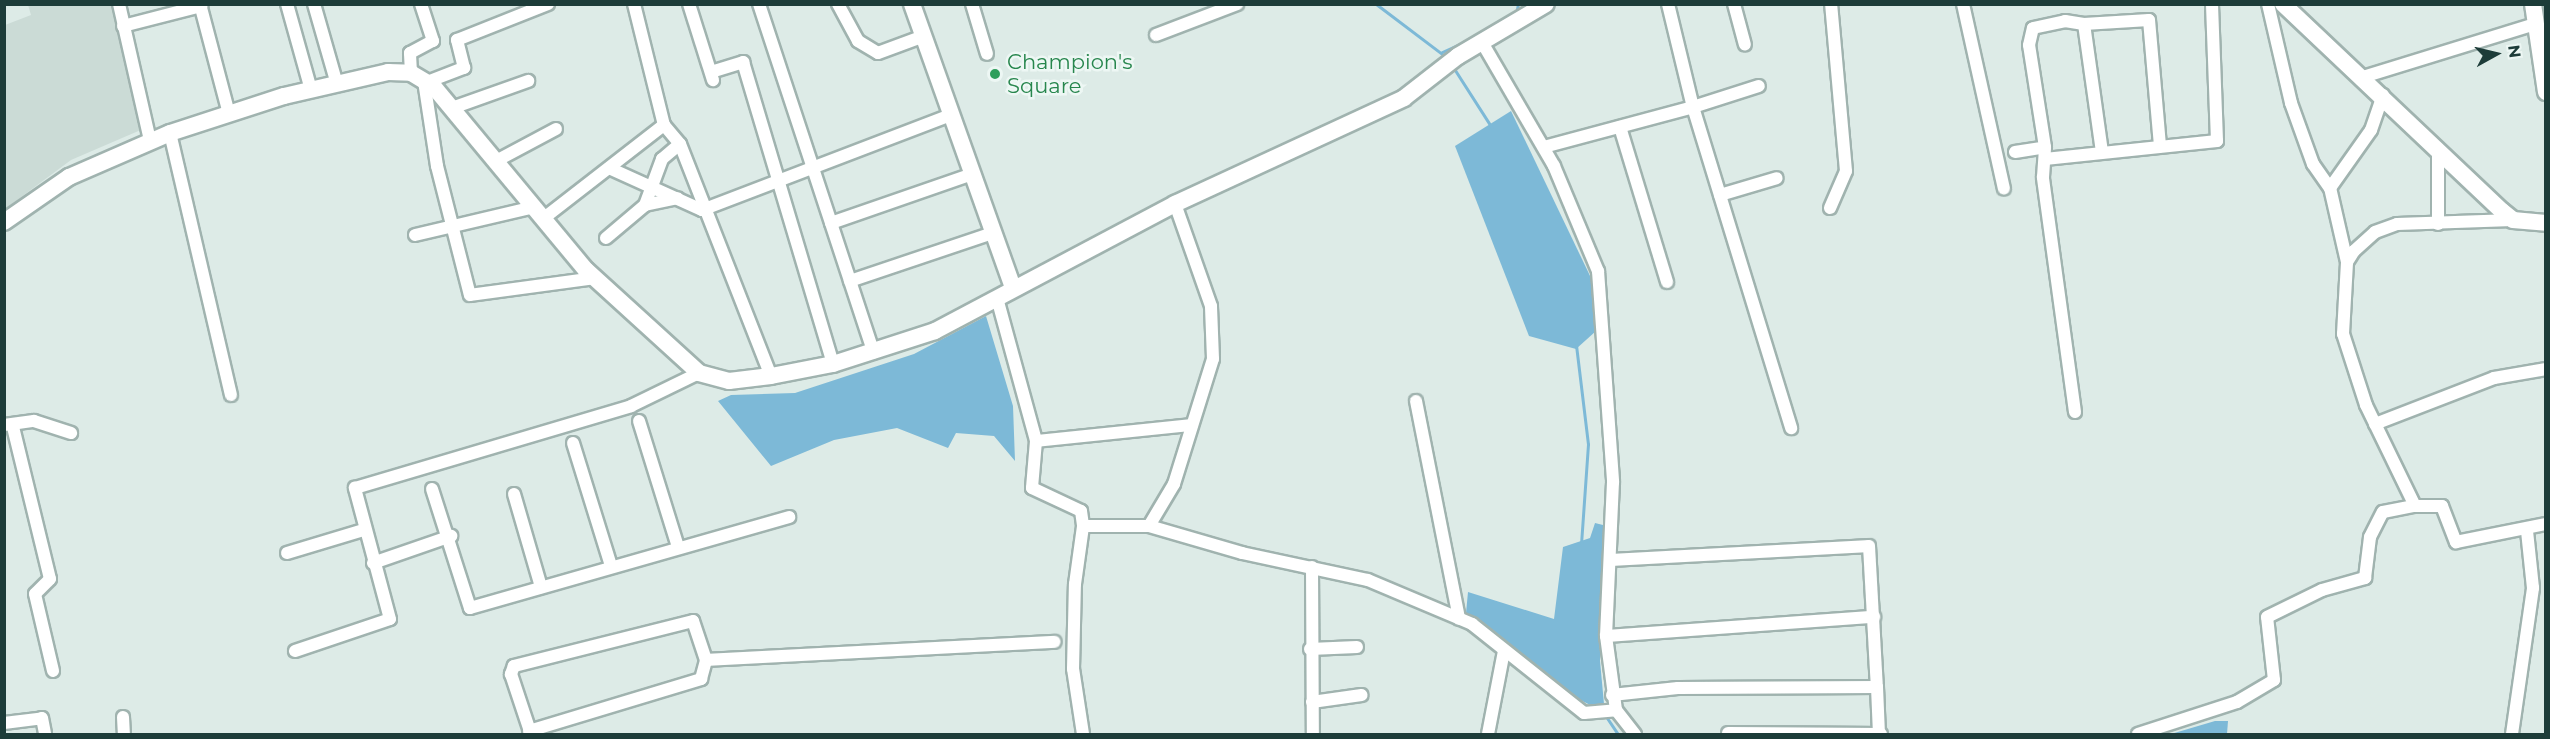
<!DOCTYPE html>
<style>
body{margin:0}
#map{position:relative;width:2550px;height:739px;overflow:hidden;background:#ddebe7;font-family:Montserrat,sans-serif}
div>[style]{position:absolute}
.built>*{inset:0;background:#cbdbd6}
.water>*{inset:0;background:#7db9d7}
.stream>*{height:3px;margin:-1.5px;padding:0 1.5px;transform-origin:1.5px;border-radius:1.5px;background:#7db9d7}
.roads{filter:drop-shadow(2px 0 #a0b3af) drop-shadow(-2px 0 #a0b3af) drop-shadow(0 2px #a0b3af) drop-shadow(0 -2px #a0b3af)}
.street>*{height:12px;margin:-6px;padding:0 6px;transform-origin:6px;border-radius:6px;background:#fff}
.secondary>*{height:16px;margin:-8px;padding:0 8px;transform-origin:8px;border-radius:8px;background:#fff}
.dots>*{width:16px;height:16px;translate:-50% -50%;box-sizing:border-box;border:3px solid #edf7f4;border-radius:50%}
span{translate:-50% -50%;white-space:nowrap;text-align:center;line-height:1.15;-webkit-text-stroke:5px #edf7f4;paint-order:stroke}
.leisure-label{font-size:21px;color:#27864d}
.left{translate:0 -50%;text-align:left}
.frame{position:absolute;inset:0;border:6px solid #1d3c39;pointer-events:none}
.north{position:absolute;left:2466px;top:24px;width:60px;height:60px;-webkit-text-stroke:4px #edf7f4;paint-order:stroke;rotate:82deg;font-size:16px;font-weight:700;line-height:24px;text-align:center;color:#1d3c39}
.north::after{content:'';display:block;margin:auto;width:21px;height:27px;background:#1d3c39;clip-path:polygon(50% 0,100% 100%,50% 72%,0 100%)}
</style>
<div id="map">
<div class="built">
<div style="clip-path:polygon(28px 5px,111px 5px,143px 129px,71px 160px,5px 209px,5px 25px,31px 15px)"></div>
</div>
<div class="water">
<div style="clip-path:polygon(1511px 111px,1592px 280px,1596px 331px,1576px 349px,1529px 336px,1455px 146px)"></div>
<div style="clip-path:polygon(986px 316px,1013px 406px,1015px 461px,994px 436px,956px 433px,948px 448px,897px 428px,834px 440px,771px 466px,718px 401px,731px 395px,795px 393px,914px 354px)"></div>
<div style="clip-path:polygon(1595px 523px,1607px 526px,1600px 661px,1604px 704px,1594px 707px,1565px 692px,1466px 613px,1468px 592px,1554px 619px,1563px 547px,1590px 538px)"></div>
<div style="clip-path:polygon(2215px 721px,2228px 721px,2227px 734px,2171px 734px)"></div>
</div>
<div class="stream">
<div style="left:1376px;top:4px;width:88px;rotate:37.1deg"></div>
<div style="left:1516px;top:14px;width:10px;rotate:-79deg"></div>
<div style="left:1442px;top:52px;width:32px;rotate:-24deg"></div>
<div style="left:1453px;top:67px;width:72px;rotate:57.4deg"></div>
<div style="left:1576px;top:345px;width:100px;rotate:83.1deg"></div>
<div style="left:1588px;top:444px;width:100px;rotate:94deg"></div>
<div style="left:1605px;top:715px;width:23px;rotate:56deg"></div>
</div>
<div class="roads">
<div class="street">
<div style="left:119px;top:4px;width:140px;rotate:77.2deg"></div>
<div style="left:200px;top:4px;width:114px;rotate:75.2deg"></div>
<div style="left:287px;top:4px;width:89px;rotate:74.4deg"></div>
<div style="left:314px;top:4px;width:83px;rotate:74deg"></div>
<div style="left:634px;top:4px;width:125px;rotate:76.1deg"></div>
<div style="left:664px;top:125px;width:25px;rotate:50deg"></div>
<div style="left:680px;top:144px;width:249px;rotate:68.6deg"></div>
<div style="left:689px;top:4px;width:80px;rotate:72.5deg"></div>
<div style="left:759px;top:4px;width:367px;rotate:71.8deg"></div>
<div style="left:838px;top:4px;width:42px;rotate:61.6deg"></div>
<div style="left:858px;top:41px;width:23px;rotate:31deg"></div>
<div style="left:878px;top:53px;width:49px;rotate:-20.3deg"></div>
<div style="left:972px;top:4px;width:52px;rotate:73.3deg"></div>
<div style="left:1668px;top:4px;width:106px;rotate:76.4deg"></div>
<div style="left:1693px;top:107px;width:69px;rotate:-17.7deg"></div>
<div style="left:1734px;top:4px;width:42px;rotate:75deg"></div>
<div style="left:1963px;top:4px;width:189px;rotate:77.5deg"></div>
<div style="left:2268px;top:4px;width:102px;rotate:76.9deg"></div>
<div style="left:2291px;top:103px;width:65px;rotate:70.2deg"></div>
<div style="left:2313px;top:164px;width:29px;rotate:55deg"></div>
<div style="left:2084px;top:24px;width:65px;rotate:-3.5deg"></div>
<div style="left:2149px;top:20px;width:127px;rotate:85deg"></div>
<div style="left:123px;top:26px;width:81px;rotate:-14.4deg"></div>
<div style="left:1156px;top:35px;width:87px;rotate:-20.9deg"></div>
<div style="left:1483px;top:44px;width:141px;rotate:59.8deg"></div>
<div style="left:1554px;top:166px;width:114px;rotate:67.3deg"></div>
<div style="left:1598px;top:271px;width:212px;rotate:85.9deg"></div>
<div style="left:1613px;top:482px;width:154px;rotate:92.6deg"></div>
<div style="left:1606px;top:636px;width:75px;rotate:82.3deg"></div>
<div style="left:1616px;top:710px;width:31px;rotate:52deg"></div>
<div style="left:711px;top:72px;width:34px;rotate:-17deg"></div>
<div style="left:743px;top:62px;width:315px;rotate:73.4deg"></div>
<div style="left:411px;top:73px;width:20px;rotate:-93deg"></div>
<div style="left:410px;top:53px;width:26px;rotate:-28deg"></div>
<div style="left:433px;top:41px;width:39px;rotate:-108deg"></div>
<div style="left:2363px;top:77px;width:180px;rotate:-17.1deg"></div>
<div style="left:424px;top:81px;width:86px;rotate:81.3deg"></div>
<div style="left:437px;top:166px;width:133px;rotate:75.7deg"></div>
<div style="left:470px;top:295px;width:126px;rotate:-7.7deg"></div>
<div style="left:427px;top:82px;width:40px;rotate:-21deg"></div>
<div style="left:464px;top:68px;width:29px;rotate:-104deg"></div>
<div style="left:457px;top:40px;width:98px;rotate:-21.6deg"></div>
<div style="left:452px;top:108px;width:81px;rotate:-19.6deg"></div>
<div style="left:1620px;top:127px;width:162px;rotate:73.1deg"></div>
<div style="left:170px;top:133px;width:269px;rotate:76.9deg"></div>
<div style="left:1544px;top:147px;width:154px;rotate:-15deg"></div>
<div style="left:1693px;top:107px;width:336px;rotate:73deg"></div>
<div style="left:2015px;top:152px;width:30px;rotate:-9deg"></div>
<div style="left:2045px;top:159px;width:173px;rotate:-6deg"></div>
<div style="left:2217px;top:141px;width:137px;rotate:-92.1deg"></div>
<div style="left:496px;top:161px;width:68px;rotate:-28.1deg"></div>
<div style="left:609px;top:168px;width:102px;rotate:24.3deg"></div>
<div style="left:702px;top:210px;width:263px;rotate:-20.9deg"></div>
<div style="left:1720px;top:195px;width:59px;rotate:-16.6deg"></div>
<div style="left:645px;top:205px;width:33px;rotate:-12deg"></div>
<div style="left:1830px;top:208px;width:40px;rotate:-66.6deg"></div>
<div style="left:1846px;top:171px;width:168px;rotate:-95.1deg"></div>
<div style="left:544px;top:218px;width:152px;rotate:-37.8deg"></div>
<div style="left:831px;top:223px;width:147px;rotate:-19.1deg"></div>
<div style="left:2438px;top:224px;width:73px;rotate:-90deg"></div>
<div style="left:415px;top:235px;width:122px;rotate:-13.2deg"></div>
<div style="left:606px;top:238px;width:51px;rotate:-40.2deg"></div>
<div style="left:645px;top:205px;width:49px;rotate:-69.7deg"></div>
<div style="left:662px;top:159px;width:23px;rotate:-40deg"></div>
<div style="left:2347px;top:262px;width:76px;rotate:-102.9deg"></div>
<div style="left:2330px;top:188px;width:71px;rotate:-54.7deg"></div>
<div style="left:2371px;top:130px;width:37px;rotate:-71deg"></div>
<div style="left:850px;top:281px;width:148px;rotate:-18.6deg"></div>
<div style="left:997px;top:298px;width:148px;rotate:74.7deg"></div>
<div style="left:1036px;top:441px;width:47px;rotate:94.9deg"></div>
<div style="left:1032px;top:488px;width:54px;rotate:25.1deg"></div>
<div style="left:1081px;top:511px;width:15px;rotate:82deg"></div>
<div style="left:1416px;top:401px;width:222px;rotate:78.8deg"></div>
<div style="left:2075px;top:412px;width:237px;rotate:-97.8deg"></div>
<div style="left:2043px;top:177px;width:30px;rotate:-86deg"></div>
<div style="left:2045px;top:147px;width:103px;rotate:-98.9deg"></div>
<div style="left:2029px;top:45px;width:17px;rotate:-77deg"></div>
<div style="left:2033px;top:28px;width:33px;rotate:-12deg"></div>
<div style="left:2065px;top:21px;width:19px;rotate:9deg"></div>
<div style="left:2084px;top:24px;width:129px;rotate:82deg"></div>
<div style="left:639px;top:421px;width:132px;rotate:72.8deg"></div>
<div style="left:2375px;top:424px;width:128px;rotate:-21.1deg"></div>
<div style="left:2494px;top:378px;width:53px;rotate:-9.8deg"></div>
<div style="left:4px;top:425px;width:30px;rotate:-8deg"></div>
<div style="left:34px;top:421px;width:39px;rotate:18deg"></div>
<div style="left:13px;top:427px;width:156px;rotate:76.3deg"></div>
<div style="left:50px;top:579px;width:21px;rotate:135deg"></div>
<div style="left:35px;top:594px;width:79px;rotate:76.8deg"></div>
<div style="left:1036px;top:441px;width:156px;rotate:-5.9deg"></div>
<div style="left:573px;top:443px;width:129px;rotate:72.8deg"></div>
<div style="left:432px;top:489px;width:125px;rotate:72.3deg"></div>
<div style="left:470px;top:608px;width:332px;rotate:-15.9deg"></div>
<div style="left:514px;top:494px;width:97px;rotate:73.8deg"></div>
<div style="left:2415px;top:506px;width:27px"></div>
<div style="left:2442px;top:506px;width:39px;rotate:69deg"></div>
<div style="left:2456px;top:542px;width:92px;rotate:-11.3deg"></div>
<div style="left:1149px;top:526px;width:97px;rotate:16.2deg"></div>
<div style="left:1242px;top:553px;width:129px;rotate:12.1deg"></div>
<div style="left:1368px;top:580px;width:113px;rotate:22.9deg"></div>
<div style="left:1472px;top:624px;width:143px;rotate:38.5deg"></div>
<div style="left:1584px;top:713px;width:32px;rotate:-5deg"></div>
<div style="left:287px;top:553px;width:79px;rotate:-16.8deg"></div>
<div style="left:1612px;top:560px;width:257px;rotate:-3.1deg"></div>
<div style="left:1869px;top:546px;width:141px;rotate:86.8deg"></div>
<div style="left:373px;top:563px;width:83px;rotate:-19.1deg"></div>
<div style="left:1312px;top:567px;width:167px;rotate:89.7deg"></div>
<div style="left:1606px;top:636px;width:269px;rotate:-4.1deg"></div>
<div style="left:1310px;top:649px;width:47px;rotate:-2.4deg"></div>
<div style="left:295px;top:651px;width:100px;rotate:-18.6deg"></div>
<div style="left:390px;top:619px;width:136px;rotate:-105deg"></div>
<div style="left:355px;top:488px;width:288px;rotate:-16.5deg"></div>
<div style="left:631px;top:406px;width:76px;rotate:-25.9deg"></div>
<div style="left:706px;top:660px;width:349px;rotate:-3deg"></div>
<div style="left:1612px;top:695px;width:66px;rotate:-6.1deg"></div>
<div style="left:1678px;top:688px;width:199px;rotate:-0.3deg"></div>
<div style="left:1877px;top:687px;width:47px;rotate:87.6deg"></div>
<div style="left:1312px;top:702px;width:50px;rotate:-8deg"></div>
<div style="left:123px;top:717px;width:17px;rotate:87deg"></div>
<div style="left:4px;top:723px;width:38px;rotate:-7deg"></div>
<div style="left:42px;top:718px;width:16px;rotate:79deg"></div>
<div style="left:529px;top:731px;width:180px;rotate:-16.8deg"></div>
<div style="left:701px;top:679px;width:20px;rotate:-75deg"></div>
<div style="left:706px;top:660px;width:41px;rotate:-108.4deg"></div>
<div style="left:693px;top:621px;width:185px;rotate:165.9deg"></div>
<div style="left:514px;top:666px;width:9px;rotate:111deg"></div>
<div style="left:511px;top:674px;width:63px;rotate:71.6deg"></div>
<div style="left:1728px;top:733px;width:153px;rotate:0.4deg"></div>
<div style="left:1083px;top:734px;width:66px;rotate:-98.7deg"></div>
<div style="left:1073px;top:669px;width:85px;rotate:-88.7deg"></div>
<div style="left:1075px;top:584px;width:59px;rotate:-82.1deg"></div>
<div style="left:1083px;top:526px;width:66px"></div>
<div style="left:1149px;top:526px;width:49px;rotate:-59.2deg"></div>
<div style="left:1174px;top:484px;width:131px;rotate:-72.7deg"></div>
<div style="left:1213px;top:359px;width:53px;rotate:-92.2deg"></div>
<div style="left:1211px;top:306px;width:108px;rotate:-109.4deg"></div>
<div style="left:1488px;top:734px;width:85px;rotate:-79.1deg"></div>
<div style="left:2138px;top:734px;width:104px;rotate:-17.9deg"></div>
<div style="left:2237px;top:702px;width:43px;rotate:-30.7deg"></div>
<div style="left:2274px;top:680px;width:63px;rotate:-96.3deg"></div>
<div style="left:2267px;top:617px;width:61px;rotate:-26.1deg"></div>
<div style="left:2322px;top:590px;width:45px;rotate:-15.6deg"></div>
<div style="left:2365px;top:578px;width:41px;rotate:-83deg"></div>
<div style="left:2370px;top:537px;width:28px;rotate:-63deg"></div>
<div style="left:2383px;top:512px;width:33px;rotate:-11deg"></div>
<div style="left:2415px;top:506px;width:112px;rotate:-115.9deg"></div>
<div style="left:2366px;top:405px;width:75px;rotate:-107.9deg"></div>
<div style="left:2343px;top:334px;width:72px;rotate:-86.8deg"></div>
<div style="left:2347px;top:262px;width:13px;rotate:-58deg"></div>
<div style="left:2354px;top:251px;width:28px;rotate:-42deg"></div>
<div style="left:2375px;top:232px;width:23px;rotate:-20deg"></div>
<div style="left:2397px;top:224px;width:116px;rotate:-2deg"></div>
<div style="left:2512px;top:734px;width:148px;rotate:-81.8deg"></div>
<div style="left:2533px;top:588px;width:57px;rotate:-96deg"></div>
</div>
<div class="secondary">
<div style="left:912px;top:4px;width:300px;rotate:70.4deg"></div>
<div style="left:2283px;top:4px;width:301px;rotate:43.4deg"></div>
<div style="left:2502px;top:211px;width:14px;rotate:39deg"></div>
<div style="left:2513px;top:220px;width:33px;rotate:5deg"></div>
<div style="left:2533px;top:4px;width:89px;rotate:81.6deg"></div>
<div style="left:4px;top:222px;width:79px;rotate:-34.7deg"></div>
<div style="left:69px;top:177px;width:110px;rotate:-23.5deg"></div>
<div style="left:170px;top:133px;width:120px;rotate:-18deg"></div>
<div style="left:284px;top:96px;width:107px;rotate:-13deg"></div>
<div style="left:388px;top:72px;width:23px;rotate:2deg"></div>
<div style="left:411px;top:73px;width:27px;rotate:31deg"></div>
<div style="left:434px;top:87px;width:238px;rotate:50.3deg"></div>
<div style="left:586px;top:270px;width:153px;rotate:42.3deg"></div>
<div style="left:699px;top:373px;width:31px;rotate:15deg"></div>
<div style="left:729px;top:381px;width:42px;rotate:-6.8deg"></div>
<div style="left:771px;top:376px;width:63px;rotate:-11deg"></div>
<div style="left:833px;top:364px;width:107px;rotate:-17.9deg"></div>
<div style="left:935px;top:331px;width:272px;rotate:-27.9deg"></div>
<div style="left:1175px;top:204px;width:252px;rotate:-24.8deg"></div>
<div style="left:1404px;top:98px;width:68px;rotate:-37.9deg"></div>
<div style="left:1458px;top:56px;width:102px;rotate:-30.6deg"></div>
</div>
</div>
<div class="dots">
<div style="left:995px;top:74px;background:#2e9e5b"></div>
</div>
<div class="leisure-label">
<span class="left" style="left:1007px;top:74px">Champion's<br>Square</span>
</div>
<div class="frame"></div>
<div class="north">N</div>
</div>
